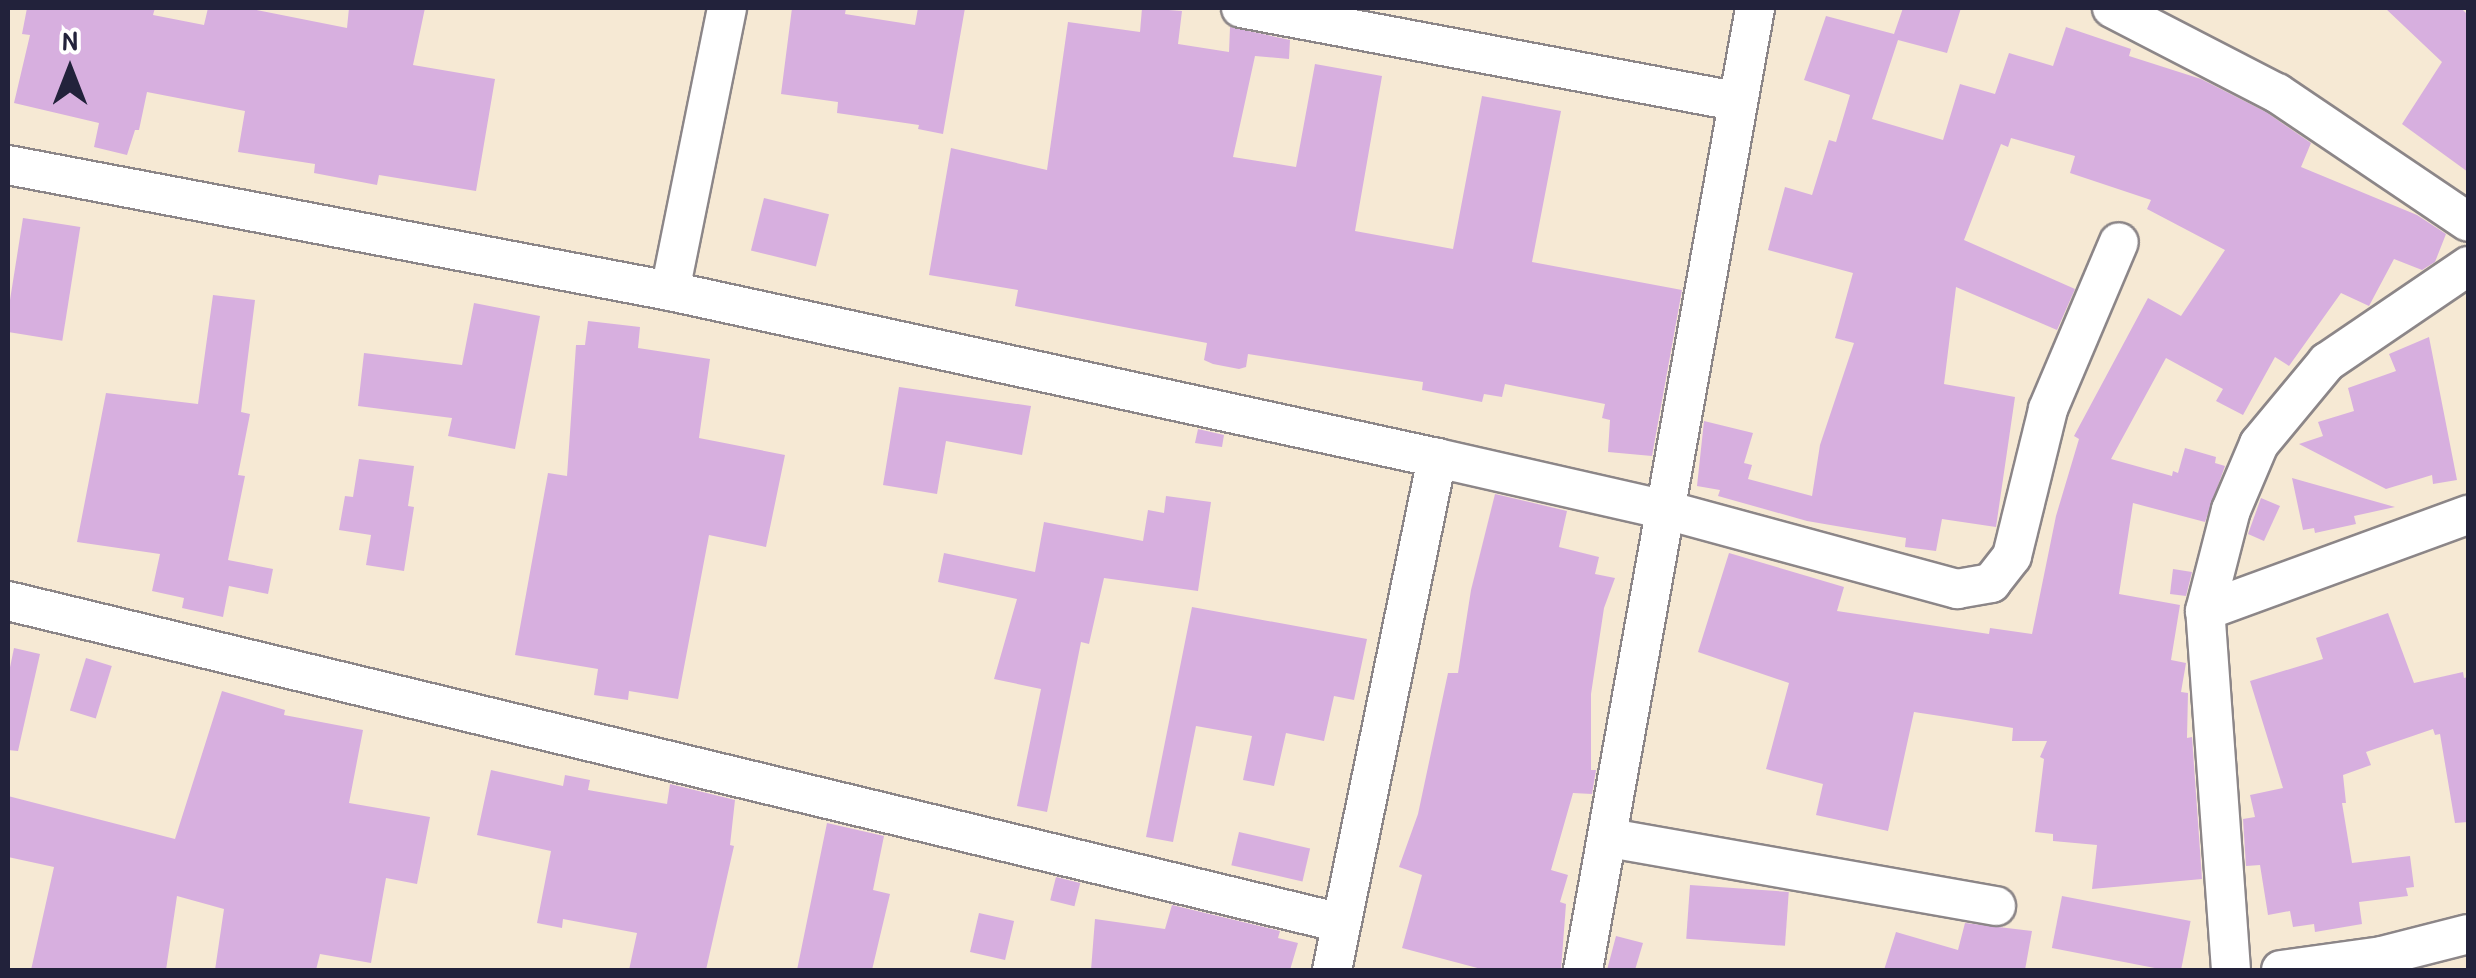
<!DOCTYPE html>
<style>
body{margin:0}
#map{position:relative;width:2476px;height:978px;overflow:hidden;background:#f6e9d4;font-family:"Patrick Hand",sans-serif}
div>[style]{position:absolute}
.building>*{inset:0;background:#d7afdf;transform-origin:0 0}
.roads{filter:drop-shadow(2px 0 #8c8688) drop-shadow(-2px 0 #8c8688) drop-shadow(0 2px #8c8688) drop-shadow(0 -2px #8c8688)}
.street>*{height:38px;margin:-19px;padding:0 19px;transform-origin:19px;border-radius:19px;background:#fff}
span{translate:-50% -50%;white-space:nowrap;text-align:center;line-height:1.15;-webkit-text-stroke:9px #fff;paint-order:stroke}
.frame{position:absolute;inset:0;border:10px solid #22223b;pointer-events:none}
.north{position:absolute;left:20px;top:20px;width:100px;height:100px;-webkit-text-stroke:8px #fff;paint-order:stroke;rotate:0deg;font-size:28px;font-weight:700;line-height:40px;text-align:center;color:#22223b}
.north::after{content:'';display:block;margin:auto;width:35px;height:45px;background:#22223b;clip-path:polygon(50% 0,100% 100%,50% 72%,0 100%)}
</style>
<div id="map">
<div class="building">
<div style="clip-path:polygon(27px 8px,155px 8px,153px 15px,204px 25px,208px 8px,247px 8px,347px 28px,349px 8px,425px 8px,413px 65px,495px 79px,476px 191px,379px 175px,377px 185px,314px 173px,315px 164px,238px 152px,245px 111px,147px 92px,139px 130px,135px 130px,127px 155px,94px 147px,99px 123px,14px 103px,30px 35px,22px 34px)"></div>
<div style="clip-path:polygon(792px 8px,846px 8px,845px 14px,915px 25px,918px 8px,965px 8px,943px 134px,918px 129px,919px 125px,837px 113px,838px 102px,781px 94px)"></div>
<div style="clip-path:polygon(1142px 8px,1182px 11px,1178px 44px,1229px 52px,1230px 27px,1290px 40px,1289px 59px,1255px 56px,1233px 157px,1296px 167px,1315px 64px,1382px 76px,1355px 231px,1453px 249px,1482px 96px,1561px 111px,1532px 262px,1682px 290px,1652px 456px,1608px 452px,1610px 420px,1602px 418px,1605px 404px,1505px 384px,1502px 397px,1484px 394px,1482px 402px,1422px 390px,1423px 382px,1248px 354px,1246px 367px,1239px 369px,1213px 364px,1204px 360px,1207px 343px,1015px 306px,1018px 290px,929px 275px,951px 148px,1047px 170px,1068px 22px,1140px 32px)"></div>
<div style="clip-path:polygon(1903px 8px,1961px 8px,1947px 53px,1898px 40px,1872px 119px,1943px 140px,1960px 84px,1995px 94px,2009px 53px,2053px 66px,2066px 27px,2131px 49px,2129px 56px,2201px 79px,2266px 112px,2311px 143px,2301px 167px,2417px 215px,2446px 234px,2435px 262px,2422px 270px,2394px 259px,2369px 306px,2341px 293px,2289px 366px,2275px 357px,2243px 415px,2216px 401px,2223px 389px,2166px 358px,2111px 459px,2172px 476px,2173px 471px,2178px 473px,2185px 448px,2216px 457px,2215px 463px,2225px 466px,2205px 522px,2133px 503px,2119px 594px,2180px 605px,2171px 660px,2186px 663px,2181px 692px,2188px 693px,2187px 738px,2192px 737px,2202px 879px,2092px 889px,2097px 845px,2053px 841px,2053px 834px,2035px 832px,2044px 759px,2040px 757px,2047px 741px,2012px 741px,2013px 728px,1960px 719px,1914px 712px,1888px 831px,1816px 815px,1823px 784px,1766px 769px,1789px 683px,1698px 652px,1729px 553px,1844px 587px,1837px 611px,1989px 634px,1990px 628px,2032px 634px,2056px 516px,2079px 439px,2074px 436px,2148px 298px,2181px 316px,2225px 250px,2147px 209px,2151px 200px,2070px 173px,2075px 156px,2011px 138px,2008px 147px,2001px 144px,1964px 240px,2075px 289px,2057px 330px,1956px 287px,1944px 384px,2015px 397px,1996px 527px,1942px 519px,1936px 551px,1905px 547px,1906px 538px,1807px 521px,1718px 496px,1720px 490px,1697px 486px,1704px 421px,1753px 433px,1744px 463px,1752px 465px,1748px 479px,1812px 496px,1820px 445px,1854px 343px,1835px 338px,1853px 273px,1768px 250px,1785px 187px,1812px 195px,1829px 140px,1836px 142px,1850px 95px,1804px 80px,1826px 16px,1894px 34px)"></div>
<div style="clip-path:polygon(2385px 8px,2461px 8px,2468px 15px,2468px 172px,2402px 124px,2442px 62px)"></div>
<div style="left:764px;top:198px;width:67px;height:54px;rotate:14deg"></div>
<div style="left:23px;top:218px;width:58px;height:115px;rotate:9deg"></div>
<div style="clip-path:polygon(213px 295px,255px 300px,241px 412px,250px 414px,238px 475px,245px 476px,228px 560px,273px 569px,268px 594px,229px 586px,223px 617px,182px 608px,184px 598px,152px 591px,160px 554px,77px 542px,106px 393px,198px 404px)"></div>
<div style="clip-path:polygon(474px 303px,540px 316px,515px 449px,448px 436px,452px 418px,358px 406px,364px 353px,462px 365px)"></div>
<div style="clip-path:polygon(588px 321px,640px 327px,638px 348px,710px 359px,699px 438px,785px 455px,766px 547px,709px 535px,678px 699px,629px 691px,628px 700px,594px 695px,598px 669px,515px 655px,548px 473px,567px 476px,576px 345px,585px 345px)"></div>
<div style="clip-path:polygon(2429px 337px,2457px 480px,2433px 484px,2432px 475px,2386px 489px,2299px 444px,2323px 436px,2318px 422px,2354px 411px,2348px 388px,2396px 371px,2389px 354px)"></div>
<div style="clip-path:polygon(899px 387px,1031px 406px,1022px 455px,946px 441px,937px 494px,883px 485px)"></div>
<div style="clip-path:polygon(1198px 429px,1224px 435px,1222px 447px,1195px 443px)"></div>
<div style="clip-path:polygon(359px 459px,414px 466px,408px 506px,414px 507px,404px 571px,366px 565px,371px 535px,339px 530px,345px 496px,353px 497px)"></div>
<div style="clip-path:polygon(2292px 478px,2395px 507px,2354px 516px,2356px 524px,2315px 533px,2314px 528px,2303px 530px)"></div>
<div style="clip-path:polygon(1495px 494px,1567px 511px,1559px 547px,1599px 557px,1595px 574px,1615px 578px,1604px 608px,1591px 694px,1591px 770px,1596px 770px,1592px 794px,1573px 793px,1551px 870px,1568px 875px,1560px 902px,1566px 904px,1561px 970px,1485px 970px,1402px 948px,1422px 875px,1399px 867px,1418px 814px,1448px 673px,1458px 673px,1471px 590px)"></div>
<div style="clip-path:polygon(1166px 496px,1211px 502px,1198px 591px,1104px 578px,1089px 644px,1081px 642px,1047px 812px,1017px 806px,1041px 689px,994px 679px,1017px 599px,938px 582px,944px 553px,1035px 572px,1044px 522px,1143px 541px,1148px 510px,1164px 513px)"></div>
<div style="clip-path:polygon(2261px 498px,2280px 506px,2264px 541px,2248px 534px)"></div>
<div style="clip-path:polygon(2173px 569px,2192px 572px,2186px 596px,2170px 594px)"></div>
<div style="clip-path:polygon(1192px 607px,1367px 639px,1354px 700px,1334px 696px,1324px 741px,1286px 733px,1274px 786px,1243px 780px,1252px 736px,1196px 726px,1173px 842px,1146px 837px)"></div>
<div style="clip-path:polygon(2388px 613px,2414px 683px,2463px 672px,2464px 678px,2468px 677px,2468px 822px,2455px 823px,2440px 734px,2435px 735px,2433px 729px,2366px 752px,2371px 765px,2343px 775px,2346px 803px,2342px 803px,2352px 863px,2410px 856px,2414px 887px,2406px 888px,2408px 896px,2359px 902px,2362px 924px,2315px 932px,2314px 924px,2293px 927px,2290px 911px,2268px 915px,2260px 865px,2246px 866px,2243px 819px,2255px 817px,2250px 795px,2283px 788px,2250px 681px,2323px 659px,2316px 638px)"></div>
<div style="clip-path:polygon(14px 648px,40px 654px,18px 751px,8px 750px,8px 677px)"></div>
<div style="left:86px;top:658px;width:27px;height:55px;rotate:17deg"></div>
<div style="clip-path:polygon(222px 691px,285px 710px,284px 715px,363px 730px,349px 803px,430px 817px,417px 884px,386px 878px,371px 963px,320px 954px,316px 970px,215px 970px,224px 909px,177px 896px,166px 970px,31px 970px,54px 867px,8px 857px,8px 796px,175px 839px)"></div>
<div style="clip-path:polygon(491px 770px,563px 786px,565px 775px,590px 780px,588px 790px,667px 804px,670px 784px,735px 800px,730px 845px,734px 846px,706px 970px,629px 970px,637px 933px,563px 919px,562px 928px,537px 923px,551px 851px,477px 835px)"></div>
<div style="clip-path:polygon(827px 823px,884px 836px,873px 890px,890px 894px,872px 970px,797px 970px)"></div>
<div style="left:1239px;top:832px;width:73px;height:34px;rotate:13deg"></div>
<div style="left:1056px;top:877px;width:25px;height:24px;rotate:14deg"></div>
<div style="left:1690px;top:885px;width:99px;height:54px;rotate:4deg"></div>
<div style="left:2062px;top:896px;width:131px;height:53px;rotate:11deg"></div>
<div style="clip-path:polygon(1172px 905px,1280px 931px,1278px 938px,1298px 943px,1290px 970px,1091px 970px,1095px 919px,1165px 929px)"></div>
<div style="left:979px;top:913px;width:36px;height:40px;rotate:13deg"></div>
<div style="clip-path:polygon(1965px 923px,2032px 931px,2025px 970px,1884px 970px,1896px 932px,1958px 950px)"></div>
<div style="clip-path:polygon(1616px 936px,1643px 943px,1635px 970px,1607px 970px)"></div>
</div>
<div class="roads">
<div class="street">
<div style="left:1241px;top:8px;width:503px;rotate:10.66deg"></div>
<div style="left:2112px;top:8px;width:186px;rotate:27.3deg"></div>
<div style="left:2277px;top:93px;width:230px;rotate:34deg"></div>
<div style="left:8px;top:165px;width:674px;rotate:10.78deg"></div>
<div style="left:670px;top:291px;width:785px;rotate:12.28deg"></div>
<div style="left:1437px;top:458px;width:235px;rotate:12.8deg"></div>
<div style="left:1666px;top:510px;width:302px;rotate:15.2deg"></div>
<div style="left:1957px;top:589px;width:35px;rotate:-10deg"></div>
<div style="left:1991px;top:583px;width:34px;rotate:-52deg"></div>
<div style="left:2012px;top:556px;width:151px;rotate:-76.2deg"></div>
<div style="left:2048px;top:409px;width:181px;rotate:-67deg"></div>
<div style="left:670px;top:291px;width:289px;rotate:-78.6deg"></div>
<div style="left:8px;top:601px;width:1371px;rotate:13.58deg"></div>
<div style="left:2205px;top:611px;width:280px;rotate:-20.1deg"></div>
<div style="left:1610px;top:838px;width:392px;rotate:10deg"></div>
<div style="left:1332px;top:970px;width:523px;rotate:-78.41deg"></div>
<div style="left:1583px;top:970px;width:977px;rotate:-79.86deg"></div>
<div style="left:2231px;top:970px;width:360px;rotate:-94.1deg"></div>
<div style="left:2205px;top:611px;width:104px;rotate:-75.6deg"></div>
<div style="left:2231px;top:510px;width:72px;rotate:-67deg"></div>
<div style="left:2259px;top:444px;width:107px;rotate:-50.3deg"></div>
<div style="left:2327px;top:362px;width:171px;rotate:-34.2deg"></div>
<div style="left:2281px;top:970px;width:102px;rotate:-7.9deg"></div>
<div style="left:2382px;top:956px;width:89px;rotate:-14.3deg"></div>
</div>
</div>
<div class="frame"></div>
<div class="north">N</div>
</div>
